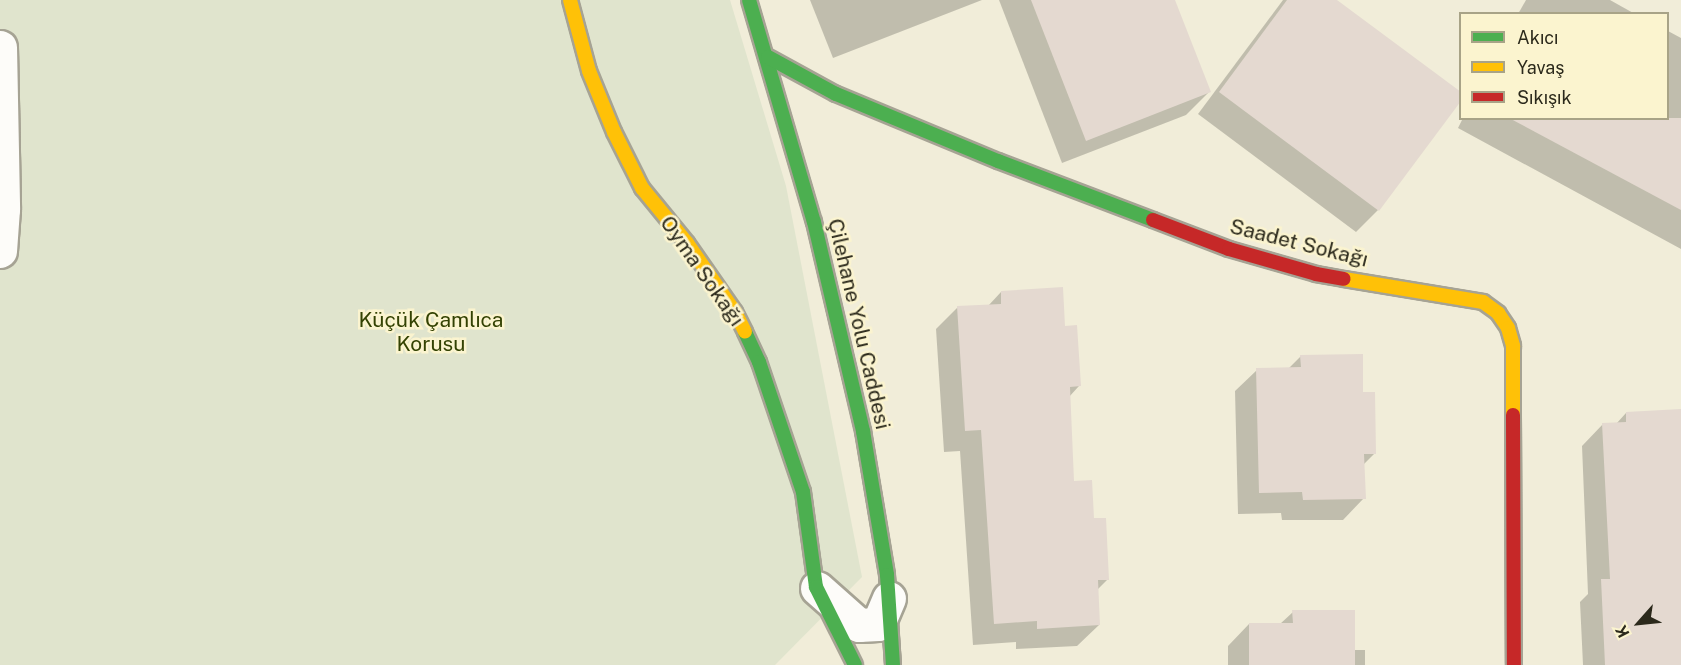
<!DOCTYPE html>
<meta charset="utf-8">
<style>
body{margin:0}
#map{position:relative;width:1681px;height:665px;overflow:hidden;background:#f1edd9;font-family:"Public Sans",sans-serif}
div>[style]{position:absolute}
.green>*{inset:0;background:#e0e4cd}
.shadow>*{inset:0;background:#0003}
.building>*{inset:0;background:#e4d9d0}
.roads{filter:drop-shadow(2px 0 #a6a394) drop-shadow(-2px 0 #a6a394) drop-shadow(0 2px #a6a394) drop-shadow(0 -2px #a6a394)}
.street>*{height:33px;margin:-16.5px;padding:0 16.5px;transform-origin:16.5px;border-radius:16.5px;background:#fdfcf9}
.fast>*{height:14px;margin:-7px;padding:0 7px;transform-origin:7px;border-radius:7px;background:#4caf50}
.slow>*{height:14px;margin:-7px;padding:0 7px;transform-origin:7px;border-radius:7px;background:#ffc107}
.jam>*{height:14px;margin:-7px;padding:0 7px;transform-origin:7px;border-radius:7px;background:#c62828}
span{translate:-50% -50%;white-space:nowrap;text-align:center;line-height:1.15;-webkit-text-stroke:5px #fbf4cf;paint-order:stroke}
.street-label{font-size:21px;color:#2b291b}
.park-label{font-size:21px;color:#334203}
.legend{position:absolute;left:1459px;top:12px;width:210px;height:108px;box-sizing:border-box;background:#fbf4cf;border:2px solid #a8a387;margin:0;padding:8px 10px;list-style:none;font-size:18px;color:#2b291b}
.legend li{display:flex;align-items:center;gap:12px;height:30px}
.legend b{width:30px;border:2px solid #a8a387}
.north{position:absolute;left:1609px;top:593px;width:60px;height:60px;-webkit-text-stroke:4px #fbf4cf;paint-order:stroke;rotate:243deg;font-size:16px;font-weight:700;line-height:24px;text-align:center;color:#2b291b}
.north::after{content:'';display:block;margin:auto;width:21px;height:27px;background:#2b291b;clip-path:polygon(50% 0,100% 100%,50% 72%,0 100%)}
</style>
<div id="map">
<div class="green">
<div style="clip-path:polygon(0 0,730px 0,786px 186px,862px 577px,775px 665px,0 665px)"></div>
</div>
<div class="shadow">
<div style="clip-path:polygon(810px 0,982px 0,833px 58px)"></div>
<div style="clip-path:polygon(999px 0,1173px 0,1209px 92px,1186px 115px,1062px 163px)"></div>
<div style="clip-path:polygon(1283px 0,1335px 0,1460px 98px,1378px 210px,1356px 232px,1198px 114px)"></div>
<div style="clip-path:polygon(1526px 0,1610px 0,1635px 14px,1518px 14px)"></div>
<div style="clip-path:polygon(1668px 31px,1681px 38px,1681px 249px,1458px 128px,1463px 118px,1668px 118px)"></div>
<div style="clip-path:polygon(1001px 292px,1064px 327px,1079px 386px,1069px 397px,1073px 483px,1093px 520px,1108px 579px,1097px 590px,1099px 625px,1077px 646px,1016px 649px,1016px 642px,973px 645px,960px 451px,944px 452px,936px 329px,958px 307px,988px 306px)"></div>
<div style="clip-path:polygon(1301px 356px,1362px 393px,1375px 453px,1363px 465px,1364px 498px,1343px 520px,1282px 520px,1281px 513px,1238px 514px,1235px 391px,1257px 370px,1288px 369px)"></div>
<div style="clip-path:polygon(1626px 413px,1681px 417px,1681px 665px,1583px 665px,1580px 602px,1588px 594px,1582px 446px,1603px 424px,1616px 424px)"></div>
<div style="clip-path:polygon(1293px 612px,1354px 650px,1365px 650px,1365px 665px,1228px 665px,1228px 646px,1249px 624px,1280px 624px)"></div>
</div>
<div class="building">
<div style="clip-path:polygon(1031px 0,1175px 0,1211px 92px,1086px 141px)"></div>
<div style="clip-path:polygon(1287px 0,1337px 0,1461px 92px,1461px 101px,1379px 211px,1219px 92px)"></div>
<div style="clip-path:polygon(1509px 118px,1681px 118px,1681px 210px)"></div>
<div style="clip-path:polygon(1063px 287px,1065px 326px,1077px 325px,1081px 386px,1070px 387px,1074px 481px,1092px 480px,1094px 518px,1106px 518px,1109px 580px,1098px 580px,1100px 625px,1037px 629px,1037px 621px,994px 624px,981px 430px,965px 431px,957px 306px,1001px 304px,1001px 291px)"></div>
<div style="clip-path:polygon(1363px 354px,1363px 392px,1375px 392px,1376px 454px,1364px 454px,1366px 499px,1303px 500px,1302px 492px,1259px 493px,1256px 368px,1301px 367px,1300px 355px)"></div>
<div style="clip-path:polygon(1681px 409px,1681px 665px,1605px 665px,1601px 579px,1610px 579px,1602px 423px,1626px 422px,1626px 412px)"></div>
<div style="clip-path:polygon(1292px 610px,1355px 610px,1355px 665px,1249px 665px,1249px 623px,1293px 623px)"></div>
</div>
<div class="roads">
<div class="street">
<div style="left:0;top:47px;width:162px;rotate:88.9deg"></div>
<div style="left:3px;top:209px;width:42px;rotate:94.1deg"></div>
<div style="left:817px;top:588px;width:56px;rotate:41.4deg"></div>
<div style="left:859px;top:625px;width:19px;rotate:-3deg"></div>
<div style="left:878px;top:624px;width:28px;rotate:-67deg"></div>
</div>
<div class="fast">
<div style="left:749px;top:0;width:231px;rotate:73.7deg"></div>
<div style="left:814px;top:222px;width:215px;rotate:76.8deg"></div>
<div style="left:863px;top:431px;width:146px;rotate:80.5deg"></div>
<div style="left:887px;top:575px;width:90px;rotate:86.2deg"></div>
<div style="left:768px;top:57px;width:77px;rotate:28.6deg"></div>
<div style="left:836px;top:94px;width:175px;rotate:22.5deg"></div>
<div style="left:998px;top:161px;width:166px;rotate:20.8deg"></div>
<div style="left:745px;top:332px;width:33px;rotate:65deg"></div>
<div style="left:759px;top:362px;width:137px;rotate:71.3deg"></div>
<div style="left:803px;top:492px;width:96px;rotate:82.2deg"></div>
<div style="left:816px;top:587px;width:87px;rotate:63.4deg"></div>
</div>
<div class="slow">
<div style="left:570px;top:0;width:73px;rotate:75deg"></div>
<div style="left:589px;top:71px;width:66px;rotate:67.7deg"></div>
<div style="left:614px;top:132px;width:63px;rotate:63.4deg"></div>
<div style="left:642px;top:188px;width:71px;rotate:50.7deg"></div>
<div style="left:687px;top:243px;width:84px;rotate:55.2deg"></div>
<div style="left:735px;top:312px;width:22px;rotate:63deg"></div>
<div style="left:1344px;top:279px;width:141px;rotate:9.4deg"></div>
<div style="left:1483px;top:302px;width:19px;rotate:36deg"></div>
<div style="left:1498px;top:313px;width:18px;rotate:56deg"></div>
<div style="left:1508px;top:328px;width:19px;rotate:74deg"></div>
<div style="left:1513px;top:346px;width:69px;rotate:90deg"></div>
</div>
<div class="jam">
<div style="left:1153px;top:220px;width:81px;rotate:20.9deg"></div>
<div style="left:1229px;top:249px;width:91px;rotate:16deg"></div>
<div style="left:1316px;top:274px;width:28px;rotate:10deg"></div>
<div style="left:1513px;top:415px;width:250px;rotate:89.8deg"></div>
</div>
</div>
<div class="street-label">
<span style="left:1299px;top:243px;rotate:14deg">Saadet Sokağı</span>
<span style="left:702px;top:271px;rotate:55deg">Oyma Sokağı</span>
<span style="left:859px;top:324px;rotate:77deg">Çilehane Yolu Caddesi</span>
</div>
<div class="park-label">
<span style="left:431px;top:332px">Küçük Çamlıca<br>Korusu</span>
</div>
<ul class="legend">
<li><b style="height:8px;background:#4caf50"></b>Akıcı</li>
<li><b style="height:8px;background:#ffc107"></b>Yavaş</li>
<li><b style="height:8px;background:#c62828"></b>Sıkışık</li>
</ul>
<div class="north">K</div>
</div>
